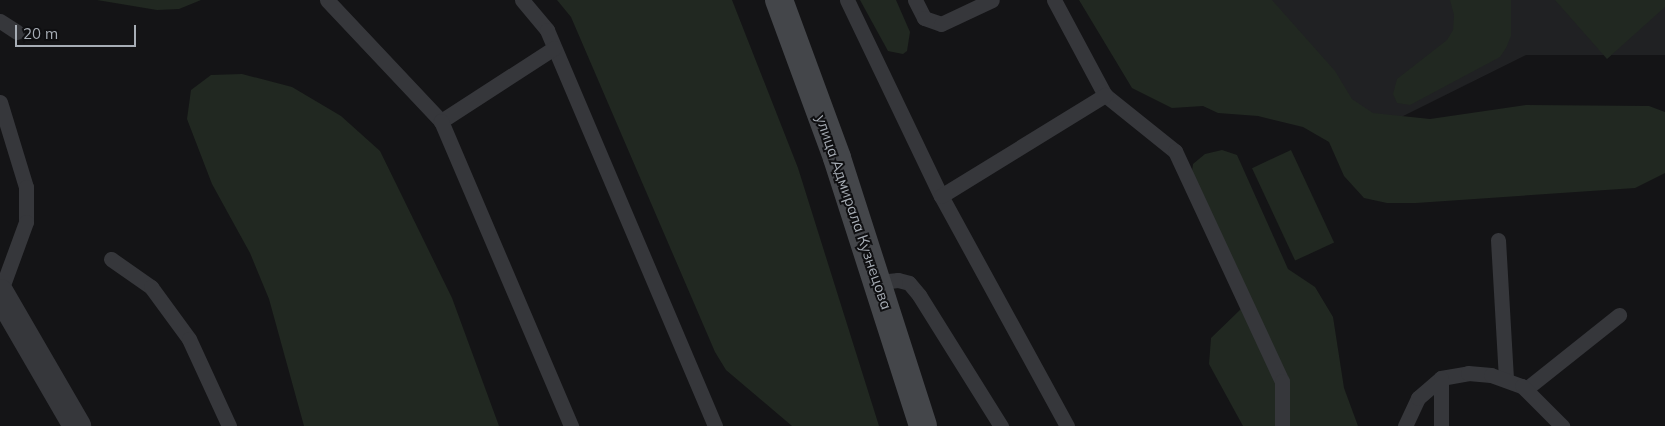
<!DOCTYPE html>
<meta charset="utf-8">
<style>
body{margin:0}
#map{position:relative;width:1665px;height:426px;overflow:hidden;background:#141416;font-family:Mulish,sans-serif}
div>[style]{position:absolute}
.built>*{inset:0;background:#202123}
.green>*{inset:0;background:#212821;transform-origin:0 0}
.service>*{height:15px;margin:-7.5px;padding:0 7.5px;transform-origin:7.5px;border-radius:7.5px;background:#36373b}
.minor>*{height:28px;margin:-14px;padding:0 14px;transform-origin:14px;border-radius:14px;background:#36373b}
.secondary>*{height:28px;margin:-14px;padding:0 14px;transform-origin:14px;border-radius:14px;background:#44464a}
span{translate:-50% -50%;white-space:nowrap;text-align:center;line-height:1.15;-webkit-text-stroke:4px #0f0f11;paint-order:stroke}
.street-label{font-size:15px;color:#a7adb5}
.scale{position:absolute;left:15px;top:25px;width:121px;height:22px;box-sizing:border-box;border:2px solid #a7adb5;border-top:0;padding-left:6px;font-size:15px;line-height:18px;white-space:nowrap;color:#a7adb5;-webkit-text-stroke:4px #0f0f11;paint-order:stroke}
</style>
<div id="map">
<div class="built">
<div style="clip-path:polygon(1215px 0,1665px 0,1665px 55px,1526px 55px,1371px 132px)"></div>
</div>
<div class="green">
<div style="clip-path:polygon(62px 0,201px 0,179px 9px,157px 10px,97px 0)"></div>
<div style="clip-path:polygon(557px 0,732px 0,798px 168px,879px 426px,792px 426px,726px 370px,715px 352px,571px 17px)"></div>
<div style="clip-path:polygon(860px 0,896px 0,910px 32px,907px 51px,903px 54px,888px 51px)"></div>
<div style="clip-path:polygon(1079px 0,1272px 0,1335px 71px,1352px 99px,1373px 113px,1430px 119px,1526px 105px,1649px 106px,1665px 112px,1665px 173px,1635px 188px,1416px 203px,1387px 203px,1364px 198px,1344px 176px,1329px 142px,1303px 127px,1258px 116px,1218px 113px,1203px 106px,1172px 108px,1132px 88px)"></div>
<div style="clip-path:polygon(1450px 0,1511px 0,1511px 36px,1506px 48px,1500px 57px,1410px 105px,1397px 103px,1393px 94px,1397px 79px,1447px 40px,1453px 30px,1454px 15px)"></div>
<div style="clip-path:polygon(1555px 0,1665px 0,1665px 7px,1607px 59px)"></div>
<div style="clip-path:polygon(242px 74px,292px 87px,341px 116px,380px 151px,452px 298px,499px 426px,304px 426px,269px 299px,250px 253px,212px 184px,187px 119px,191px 90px,211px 75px)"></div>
<div style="clip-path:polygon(1222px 150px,1237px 155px,1288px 269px,1315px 287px,1333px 317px,1344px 388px,1358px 426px,1243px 426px,1209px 364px,1211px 338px,1241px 309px,1191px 179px,1193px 164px,1205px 154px)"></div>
<div style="left:1291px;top:150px;width:102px;height:43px;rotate:65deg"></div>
</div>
<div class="service">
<div style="left:327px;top:0;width:166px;rotate:46.7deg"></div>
<div style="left:522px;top:0;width:39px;rotate:50deg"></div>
<div style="left:547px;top:30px;width:430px;rotate:67deg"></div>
<div style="left:847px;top:0;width:217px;rotate:64.4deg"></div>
<div style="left:915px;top:0;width:20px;rotate:63deg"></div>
<div style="left:924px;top:18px;width:18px;rotate:19deg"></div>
<div style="left:941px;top:24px;width:56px;rotate:-25.2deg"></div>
<div style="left:1054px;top:0;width:108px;rotate:61.8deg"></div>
<div style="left:1105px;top:95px;width:90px;rotate:38.7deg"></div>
<div style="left:1175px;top:151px;width:254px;rotate:65.1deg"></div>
<div style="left:1282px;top:381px;width:45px;rotate:90deg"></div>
<div style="left:0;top:21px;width:20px;rotate:33deg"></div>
<div style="left:554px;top:48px;width:135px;rotate:147.1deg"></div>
<div style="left:441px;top:121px;width:332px;rotate:66.9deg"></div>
<div style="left:0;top:102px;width:89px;rotate:73deg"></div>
<div style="left:26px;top:187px;width:35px;rotate:90deg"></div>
<div style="left:26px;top:222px;width:76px;rotate:110.1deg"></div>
<div style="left:1498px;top:240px;width:140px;rotate:86.7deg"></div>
<div style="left:111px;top:259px;width:49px;rotate:35deg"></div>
<div style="left:151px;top:287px;width:64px;rotate:53.8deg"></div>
<div style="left:189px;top:339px;width:96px;rotate:65.3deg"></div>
<div style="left:879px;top:282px;width:19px;rotate:-6deg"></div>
<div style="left:898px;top:280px;width:11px;rotate:15deg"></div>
<div style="left:909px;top:283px;width:16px;rotate:50deg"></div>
<div style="left:919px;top:295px;width:155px;rotate:58deg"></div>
<div style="left:1526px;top:389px;width:119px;rotate:-38.5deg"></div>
<div style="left:1067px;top:426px;width:262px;rotate:-118.7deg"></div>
<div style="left:941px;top:196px;width:193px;rotate:-31.6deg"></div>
<div style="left:1405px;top:426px;width:31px;rotate:-65deg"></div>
<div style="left:1418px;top:398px;width:30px;rotate:-41deg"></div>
<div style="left:1441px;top:378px;width:27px;rotate:-10deg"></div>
<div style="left:1468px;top:373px;width:23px;rotate:5deg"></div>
<div style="left:1491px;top:375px;width:33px;rotate:20deg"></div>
<div style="left:1522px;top:386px;width:57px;rotate:45deg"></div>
<div style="left:1441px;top:426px;width:48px;rotate:-90deg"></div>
</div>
<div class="minor">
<div style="left:0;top:293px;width:154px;rotate:59.9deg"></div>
</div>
<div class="secondary">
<div style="left:779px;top:0;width:168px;rotate:69.8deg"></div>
<div style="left:837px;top:158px;width:281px;rotate:72.2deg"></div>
</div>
<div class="street-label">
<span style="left:854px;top:212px;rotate:71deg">улица Адмирала Кузнецова</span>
</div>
<div class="scale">20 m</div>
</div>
